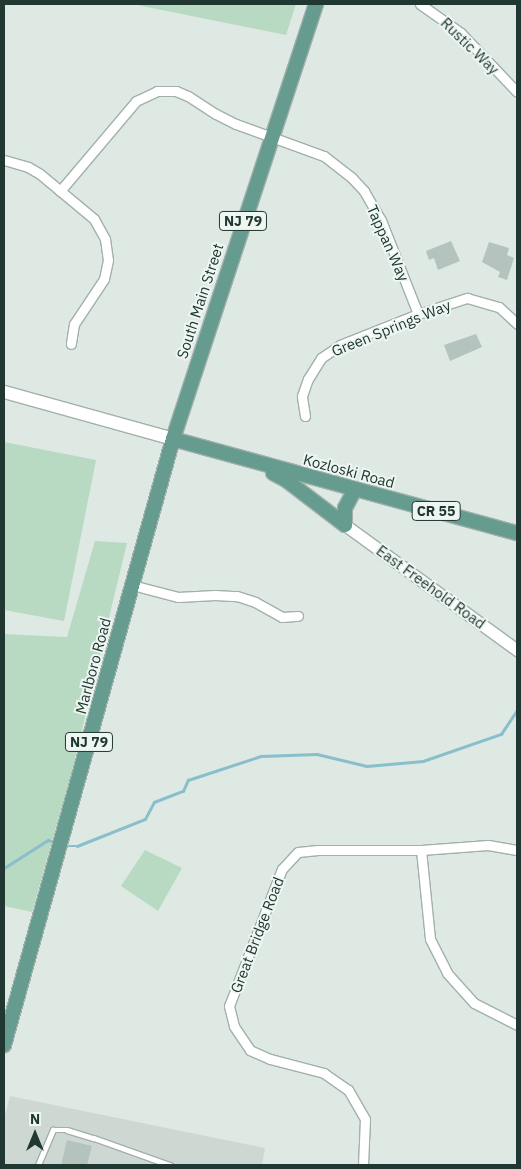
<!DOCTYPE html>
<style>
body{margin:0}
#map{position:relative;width:521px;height:1169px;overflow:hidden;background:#dee9e4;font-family:"IBM Plex Sans",sans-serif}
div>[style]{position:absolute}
.built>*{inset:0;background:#cdd8d3}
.green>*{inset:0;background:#b8d9c2}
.stream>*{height:2.5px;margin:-1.25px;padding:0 1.25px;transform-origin:1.25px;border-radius:1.25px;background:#89becb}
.building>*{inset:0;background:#b4c3be}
.roads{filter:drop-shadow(1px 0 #a2b0ab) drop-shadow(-1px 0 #a2b0ab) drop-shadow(0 1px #a2b0ab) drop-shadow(0 -1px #a2b0ab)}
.service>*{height:4.5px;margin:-2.25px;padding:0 2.25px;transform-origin:2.25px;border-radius:2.25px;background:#fff}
.minor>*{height:9px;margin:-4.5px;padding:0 4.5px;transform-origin:4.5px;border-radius:4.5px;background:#fff}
.tertiary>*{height:11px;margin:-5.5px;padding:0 5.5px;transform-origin:5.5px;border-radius:5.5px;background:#fff}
.secondary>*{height:12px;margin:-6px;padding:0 6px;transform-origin:6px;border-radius:6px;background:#fff}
.primary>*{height:14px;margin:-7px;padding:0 7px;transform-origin:7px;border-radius:7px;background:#669b90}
span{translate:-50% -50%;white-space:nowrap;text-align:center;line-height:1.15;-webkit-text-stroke:4px #eef6f2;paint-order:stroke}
.shield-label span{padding:1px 4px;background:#eef6f2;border:1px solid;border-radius:4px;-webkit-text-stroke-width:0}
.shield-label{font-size:14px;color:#213732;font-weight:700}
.street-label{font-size:15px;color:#213732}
.frame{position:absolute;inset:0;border:5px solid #213732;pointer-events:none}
.north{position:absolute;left:10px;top:1109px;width:50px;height:50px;-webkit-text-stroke:4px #eef6f2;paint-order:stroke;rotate:0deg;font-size:14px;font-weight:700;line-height:20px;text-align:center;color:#213732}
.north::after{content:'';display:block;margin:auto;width:18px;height:22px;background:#213732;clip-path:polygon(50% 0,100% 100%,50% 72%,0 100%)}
</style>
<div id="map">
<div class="built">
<div style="clip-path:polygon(10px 1096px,265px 1148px,262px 1165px,4px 1165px,4px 1119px)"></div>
</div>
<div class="green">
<div style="clip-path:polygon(132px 4px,296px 4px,286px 35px)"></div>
<div style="clip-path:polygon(4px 442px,96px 460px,64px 621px,4px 610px)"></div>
<div style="clip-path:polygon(95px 541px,127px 543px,73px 767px,32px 912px,4px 906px,4px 634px,67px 637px)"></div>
<div style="clip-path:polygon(145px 850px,182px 868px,158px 911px,121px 886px)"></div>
</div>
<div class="stream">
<div style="left:69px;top:846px;width:8px"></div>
<div style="left:77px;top:846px;width:73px;rotate:-21.7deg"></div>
<div style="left:145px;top:819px;width:19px;rotate:-62deg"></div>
<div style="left:154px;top:802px;width:31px;rotate:-21deg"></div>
<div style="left:183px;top:791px;width:12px;rotate:-66deg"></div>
<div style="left:188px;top:780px;width:77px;rotate:-18.2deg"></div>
<div style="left:261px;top:756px;width:56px;rotate:-2deg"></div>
<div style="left:317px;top:754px;width:51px;rotate:13.5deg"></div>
<div style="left:367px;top:766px;width:56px;rotate:-5.1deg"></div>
<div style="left:423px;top:761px;width:83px;rotate:-19.1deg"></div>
<div style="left:501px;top:734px;width:29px;rotate:-56deg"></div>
<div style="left:4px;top:868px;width:52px;rotate:-32.5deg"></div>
<div style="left:48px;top:840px;width:3px;rotate:18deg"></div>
</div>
<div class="building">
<div style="clip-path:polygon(451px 241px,460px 261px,438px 270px,434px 258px,429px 260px,426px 251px)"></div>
<div style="clip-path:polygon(489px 242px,509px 248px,507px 255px,514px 258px,507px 280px,498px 277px,500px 272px,482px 262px)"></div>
<div style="clip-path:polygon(476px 334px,482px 347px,450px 361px,444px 345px)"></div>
<div style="clip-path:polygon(67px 1140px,92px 1146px,87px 1165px,61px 1165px)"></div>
</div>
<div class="roads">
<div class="service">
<div style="left:38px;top:1165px;width:38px;rotate:-67deg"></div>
<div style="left:53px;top:1130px;width:14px"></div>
<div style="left:67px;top:1130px;width:28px;rotate:17deg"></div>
<div style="left:94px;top:1138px;width:81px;rotate:19.6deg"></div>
</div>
<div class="minor">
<div style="left:420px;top:4px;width:50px;rotate:35.3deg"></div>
<div style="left:461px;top:33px;width:81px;rotate:46.5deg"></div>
<div style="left:4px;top:160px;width:25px;rotate:16deg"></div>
<div style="left:28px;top:167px;width:14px;rotate:30deg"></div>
<div style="left:40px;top:174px;width:70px;rotate:39.8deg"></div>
<div style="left:94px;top:219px;width:23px;rotate:61deg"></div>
<div style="left:105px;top:239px;width:21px;rotate:82deg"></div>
<div style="left:108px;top:260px;width:19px;rotate:102deg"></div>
<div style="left:104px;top:279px;width:54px;rotate:123.7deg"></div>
<div style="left:74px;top:324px;width:20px;rotate:99deg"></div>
<div style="left:60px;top:191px;width:118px;rotate:-49.8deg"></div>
<div style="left:136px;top:101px;width:23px;rotate:-25deg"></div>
<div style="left:157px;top:91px;width:19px"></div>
<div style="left:176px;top:91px;width:13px;rotate:23deg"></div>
<div style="left:188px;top:96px;width:33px;rotate:33deg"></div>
<div style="left:216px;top:114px;width:22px;rotate:27deg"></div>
<div style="left:236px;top:124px;width:94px;rotate:20deg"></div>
<div style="left:324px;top:156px;width:36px;rotate:38deg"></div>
<div style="left:352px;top:178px;width:18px;rotate:47deg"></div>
<div style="left:364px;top:191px;width:34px;rotate:60deg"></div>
<div style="left:381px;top:220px;width:101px;rotate:68.5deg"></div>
<div style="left:305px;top:416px;width:20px;rotate:-99deg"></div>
<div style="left:302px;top:396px;width:18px;rotate:-71deg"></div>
<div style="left:308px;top:379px;width:25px;rotate:-58deg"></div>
<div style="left:321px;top:358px;width:23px;rotate:-34deg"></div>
<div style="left:340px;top:345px;width:84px;rotate:-21.7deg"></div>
<div style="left:418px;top:314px;width:52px;rotate:-18.1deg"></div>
<div style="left:467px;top:298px;width:33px;rotate:16deg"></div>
<div style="left:499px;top:307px;width:25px;rotate:43deg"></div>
<div style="left:132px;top:585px;width:48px;rotate:14.6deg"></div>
<div style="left:178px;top:597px;width:37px;rotate:-3deg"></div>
<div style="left:215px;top:595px;width:22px;rotate:3deg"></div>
<div style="left:237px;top:596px;width:19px;rotate:18deg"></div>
<div style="left:255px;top:602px;width:31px;rotate:29deg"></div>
<div style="left:282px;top:617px;width:16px;rotate:-4deg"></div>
<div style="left:421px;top:850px;width:89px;rotate:84.2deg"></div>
<div style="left:430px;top:939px;width:38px;rotate:63deg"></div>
<div style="left:447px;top:973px;width:40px;rotate:48deg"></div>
<div style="left:474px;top:1003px;width:48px;rotate:27.1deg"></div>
<div style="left:363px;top:1165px;width:46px;rotate:-87.5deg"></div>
<div style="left:365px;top:1119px;width:34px;rotate:-120deg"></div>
<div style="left:348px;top:1090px;width:29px;rotate:-145deg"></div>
<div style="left:324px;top:1073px;width:56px;rotate:-165.5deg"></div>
<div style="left:270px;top:1059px;width:22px;rotate:-156deg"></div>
<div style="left:250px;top:1050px;width:29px;rotate:-124deg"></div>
<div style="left:234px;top:1026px;width:21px;rotate:-104deg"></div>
<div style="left:229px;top:1006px;width:147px;rotate:-68.9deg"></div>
<div style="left:282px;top:869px;width:23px;rotate:-47deg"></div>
<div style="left:298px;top:852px;width:20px;rotate:-6deg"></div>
<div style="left:318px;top:850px;width:103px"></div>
<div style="left:421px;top:850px;width:67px;rotate:-4.3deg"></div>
<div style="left:488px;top:845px;width:29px;rotate:10deg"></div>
</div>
<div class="tertiary">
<div style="left:345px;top:525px;width:213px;rotate:36deg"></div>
</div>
<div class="secondary">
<div style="left:4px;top:392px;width:175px;rotate:15.5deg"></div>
</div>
<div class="primary">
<div style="left:173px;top:439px;width:357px;rotate:15.3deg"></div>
<div style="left:273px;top:473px;width:15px;rotate:28deg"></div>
<div style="left:286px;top:480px;width:74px;rotate:37.3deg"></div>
<div style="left:345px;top:525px;width:17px;rotate:-90deg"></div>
<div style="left:345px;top:508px;width:21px;rotate:-62deg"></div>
<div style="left:4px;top:1045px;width:629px;rotate:-74.42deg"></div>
<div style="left:173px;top:439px;width:458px;rotate:-71.8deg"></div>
</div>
</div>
<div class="shield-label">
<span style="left:243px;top:221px">NJ 79</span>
<span style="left:436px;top:511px">CR 55</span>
<span style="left:89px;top:742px">NJ 79</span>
</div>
<div class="street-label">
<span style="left:470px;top:46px;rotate:44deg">Rustic Way</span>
<span style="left:388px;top:243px;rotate:66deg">Tappan Way</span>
<span style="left:200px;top:301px;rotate:-72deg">South Main Street</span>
<span style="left:391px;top:328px;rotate:-22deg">Green Springs Way</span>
<span style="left:349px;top:471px;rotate:15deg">Kozloski Road</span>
<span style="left:431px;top:587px;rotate:36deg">East Freehold Road</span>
<span style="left:93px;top:666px;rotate:-75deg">Marlboro Road</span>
<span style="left:257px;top:935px;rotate:-69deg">Great Bridge Road</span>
</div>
<div class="frame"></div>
<div class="north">N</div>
</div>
